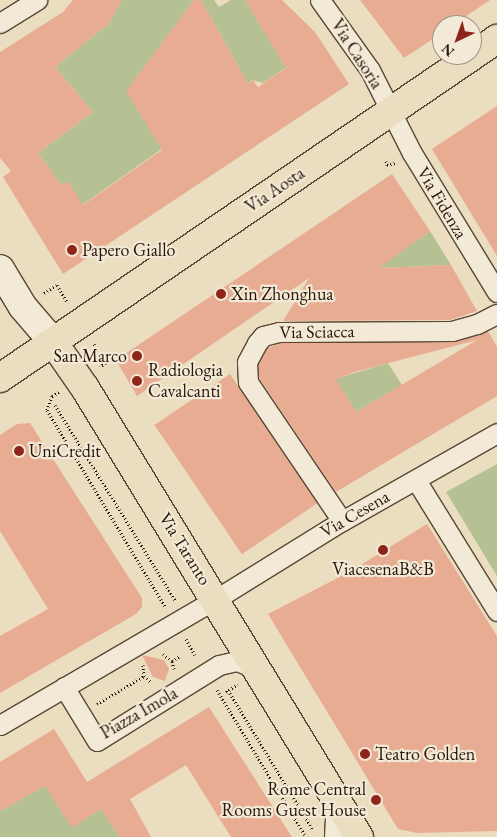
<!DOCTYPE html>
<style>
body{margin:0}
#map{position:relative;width:497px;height:837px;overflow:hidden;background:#ebddc0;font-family:"EB Garamond",serif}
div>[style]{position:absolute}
.green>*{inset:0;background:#b6c193}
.building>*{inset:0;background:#e8ac93;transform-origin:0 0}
.path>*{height:3px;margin-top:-1.5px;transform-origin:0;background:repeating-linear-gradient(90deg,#281507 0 1px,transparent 0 3.5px)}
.roads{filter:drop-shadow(1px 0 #594735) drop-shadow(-1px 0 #594735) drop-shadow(0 1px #594735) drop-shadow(0 -1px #594735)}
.street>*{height:19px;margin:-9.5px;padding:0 9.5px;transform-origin:9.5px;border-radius:9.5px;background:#f2e9d6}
.secondary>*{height:28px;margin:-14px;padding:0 14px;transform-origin:14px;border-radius:14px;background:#f2e9d6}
.primary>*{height:28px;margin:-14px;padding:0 14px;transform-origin:14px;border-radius:14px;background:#ebddc0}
.dots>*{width:14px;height:14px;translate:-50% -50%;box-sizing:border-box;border:2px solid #f2e9d6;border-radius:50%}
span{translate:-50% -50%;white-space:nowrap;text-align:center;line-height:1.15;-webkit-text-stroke:4.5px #f2e9d6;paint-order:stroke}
.street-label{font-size:18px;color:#281507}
.poi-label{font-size:18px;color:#281507}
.left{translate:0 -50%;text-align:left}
.right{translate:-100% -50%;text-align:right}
.north{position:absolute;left:432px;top:15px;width:50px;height:50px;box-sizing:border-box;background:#f2e9d6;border:1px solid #a19483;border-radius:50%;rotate:222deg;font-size:14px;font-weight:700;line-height:20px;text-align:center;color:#281507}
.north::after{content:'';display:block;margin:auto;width:18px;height:22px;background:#8f2418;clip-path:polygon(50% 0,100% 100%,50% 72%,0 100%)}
</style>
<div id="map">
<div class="green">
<div style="clip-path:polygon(122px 0,194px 0,127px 91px,162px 149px,78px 208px,78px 198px,68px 182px,61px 185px,38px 153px,93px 112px,55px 67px,108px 24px)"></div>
<div style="clip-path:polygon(201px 0,214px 0,219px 7px,231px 0,245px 0,290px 65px,263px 83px,252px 80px,248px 84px)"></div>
<div style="clip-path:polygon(430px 231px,451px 265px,328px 270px,333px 244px,409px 246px)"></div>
<div style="clip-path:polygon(388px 363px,402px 385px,356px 412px,335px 379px)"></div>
<div style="clip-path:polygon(497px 464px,497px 576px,446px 492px)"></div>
<div style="clip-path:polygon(63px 776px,101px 809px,120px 837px,0 837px,0 811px)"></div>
</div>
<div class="building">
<div style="clip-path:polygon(73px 0,122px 0,108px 24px,55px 67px,93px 112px,38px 153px,61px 185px,68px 181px,83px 205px,162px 150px,126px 91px,194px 0,201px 0,248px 84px,253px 80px,258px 87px,286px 68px,245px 0,282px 0,315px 32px,349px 84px,63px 274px,3px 177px,11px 171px,0 158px,0 52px,63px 12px)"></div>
<div style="clip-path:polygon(360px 0,490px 0,453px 25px,442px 25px,442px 33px,404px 58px)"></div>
<div style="clip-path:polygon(497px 106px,497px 256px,432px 149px)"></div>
<div style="clip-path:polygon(392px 174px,430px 231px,379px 268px,451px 265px,477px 311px,450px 320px,283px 321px,309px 278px,137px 396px,116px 360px)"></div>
<div style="clip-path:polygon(evenodd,488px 331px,497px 347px,497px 396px,336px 492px,259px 378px,258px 365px,266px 349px,280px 343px,452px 342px,488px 331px,477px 340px,356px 412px,336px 379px,358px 371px,477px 340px)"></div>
<div style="left:230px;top:374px;width:156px;height:91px;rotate:56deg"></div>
<div style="clip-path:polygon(30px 423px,142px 598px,142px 607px,136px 614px,0 693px,0 636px,48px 609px,0 531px,0 435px,17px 424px)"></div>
<div style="clip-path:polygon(427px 524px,497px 636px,497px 831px,417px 833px,398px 829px,268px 614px,351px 571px)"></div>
<div style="clip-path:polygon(142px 655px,164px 660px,169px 669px,165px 681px,153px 677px)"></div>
<div style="clip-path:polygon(209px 707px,292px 837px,231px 837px,186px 765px,130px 799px,151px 837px,120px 837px,101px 809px,72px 828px,45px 786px,0 811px,0 762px,54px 729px,87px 782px)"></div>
</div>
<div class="path">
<div style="left:386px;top:161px;width:4px;rotate:76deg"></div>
<div style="left:387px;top:165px;width:8px;rotate:-14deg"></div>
<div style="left:44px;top:293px;width:15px;rotate:-32deg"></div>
<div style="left:57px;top:285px;width:21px;rotate:59deg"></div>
<div style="left:94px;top:344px;width:22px;rotate:58deg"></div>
<div style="left:106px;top:363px;width:7px;rotate:153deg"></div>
<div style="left:59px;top:392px;width:8px;rotate:150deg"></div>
<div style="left:52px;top:396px;width:15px;rotate:110deg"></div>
<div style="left:47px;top:410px;width:229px;rotate:59deg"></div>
<div style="left:55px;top:405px;width:229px;rotate:58.4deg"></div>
<div style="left:186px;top:639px;width:18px;rotate:61deg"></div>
<div style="left:163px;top:654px;width:11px;rotate:38deg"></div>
<div style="left:143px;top:665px;width:11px;rotate:85deg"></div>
<div style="left:144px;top:676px;width:9px;rotate:41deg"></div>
<div style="left:174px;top:669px;width:8px;rotate:-104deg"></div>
<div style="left:172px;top:661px;width:9px;rotate:-32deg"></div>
<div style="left:217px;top:690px;width:172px;rotate:58.8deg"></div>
<div style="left:228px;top:690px;width:164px;rotate:58.7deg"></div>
<div style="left:226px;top:692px;width:14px;rotate:-34deg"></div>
<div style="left:97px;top:704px;width:55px;rotate:-30.8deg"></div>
</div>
<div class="roads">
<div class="street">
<div style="left:320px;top:0;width:86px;rotate:54.5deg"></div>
<div style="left:370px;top:70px;width:93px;rotate:63.2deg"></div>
<div style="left:412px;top:153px;width:163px;rotate:58.6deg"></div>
<div style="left:0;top:23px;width:44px;rotate:-31.9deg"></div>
<div style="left:416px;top:480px;width:154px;rotate:58.3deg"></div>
<div style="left:342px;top:521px;width:168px;rotate:-124.1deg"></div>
<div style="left:248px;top:382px;width:20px;rotate:-93deg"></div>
<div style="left:247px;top:362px;width:21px;rotate:-62deg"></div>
<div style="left:257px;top:343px;width:9px;rotate:-49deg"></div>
<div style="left:263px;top:336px;width:16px;rotate:-14deg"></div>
<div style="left:279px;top:332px;width:173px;rotate:-0.3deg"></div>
<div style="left:452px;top:331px;width:26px;rotate:-16deg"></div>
<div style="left:477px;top:324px;width:22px;rotate:-27deg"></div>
<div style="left:64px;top:687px;width:63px;rotate:58.6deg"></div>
<div style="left:97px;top:741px;width:144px;rotate:-31.9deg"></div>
<div style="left:219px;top:665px;width:18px;rotate:-13deg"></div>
<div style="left:237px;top:661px;width:24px;rotate:22deg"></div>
<div style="left:0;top:725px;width:250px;rotate:-30.3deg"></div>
<div style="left:216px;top:599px;width:148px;rotate:-31.8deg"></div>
<div style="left:342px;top:521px;width:178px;rotate:-29.6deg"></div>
<div style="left:334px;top:837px;width:36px;rotate:-87deg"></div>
</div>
<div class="secondary">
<div style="left:0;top:269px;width:44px;rotate:58.8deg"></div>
<div style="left:23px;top:307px;width:46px;rotate:49.4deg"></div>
</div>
<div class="primary">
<div style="left:53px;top:342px;width:56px;rotate:55.2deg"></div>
<div style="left:85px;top:388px;width:526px;rotate:58.61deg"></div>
<div style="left:0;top:378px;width:602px;rotate:-34.3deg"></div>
</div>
</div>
<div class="dots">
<div style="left:72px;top:250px;background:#8f2418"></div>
<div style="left:221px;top:294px;background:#8f2418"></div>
<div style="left:137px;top:356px;background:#8f2418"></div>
<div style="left:137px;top:381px;background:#8f2418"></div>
<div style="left:19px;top:451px;background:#8f2418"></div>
<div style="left:383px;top:550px;background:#8f2418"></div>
<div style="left:365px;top:754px;background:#8f2418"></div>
<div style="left:376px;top:800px;background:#8f2418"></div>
</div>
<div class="street-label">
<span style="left:357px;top:54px;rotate:57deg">Via Casoria</span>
<span style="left:275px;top:190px;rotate:-34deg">Via Aosta</span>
<span style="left:442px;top:203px;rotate:59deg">Via Fidenza</span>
<span style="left:317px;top:332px;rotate:-1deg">Via Sciacca</span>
<span style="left:355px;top:514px;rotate:-30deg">Via Cesena</span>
<span style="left:185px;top:549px;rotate:58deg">Via Taranto</span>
<span style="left:139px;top:713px;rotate:-30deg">Piazza Imola</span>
</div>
<div class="poi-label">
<span class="left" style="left:82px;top:250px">Papero Giallo</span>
<span class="left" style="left:231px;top:294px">Xin Zhonghua</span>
<span class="right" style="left:127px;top:356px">San Marco</span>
<span class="left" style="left:148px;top:381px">Radiologia<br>Cavalcanti</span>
<span class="left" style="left:29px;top:451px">UniCredit</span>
<span style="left:383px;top:569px">ViacesenaB&amp;B</span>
<span class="left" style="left:375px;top:754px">Teatro Golden</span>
<span class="right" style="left:366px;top:800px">Rome Central<br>Rooms Guest House</span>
</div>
<div class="north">N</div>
</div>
